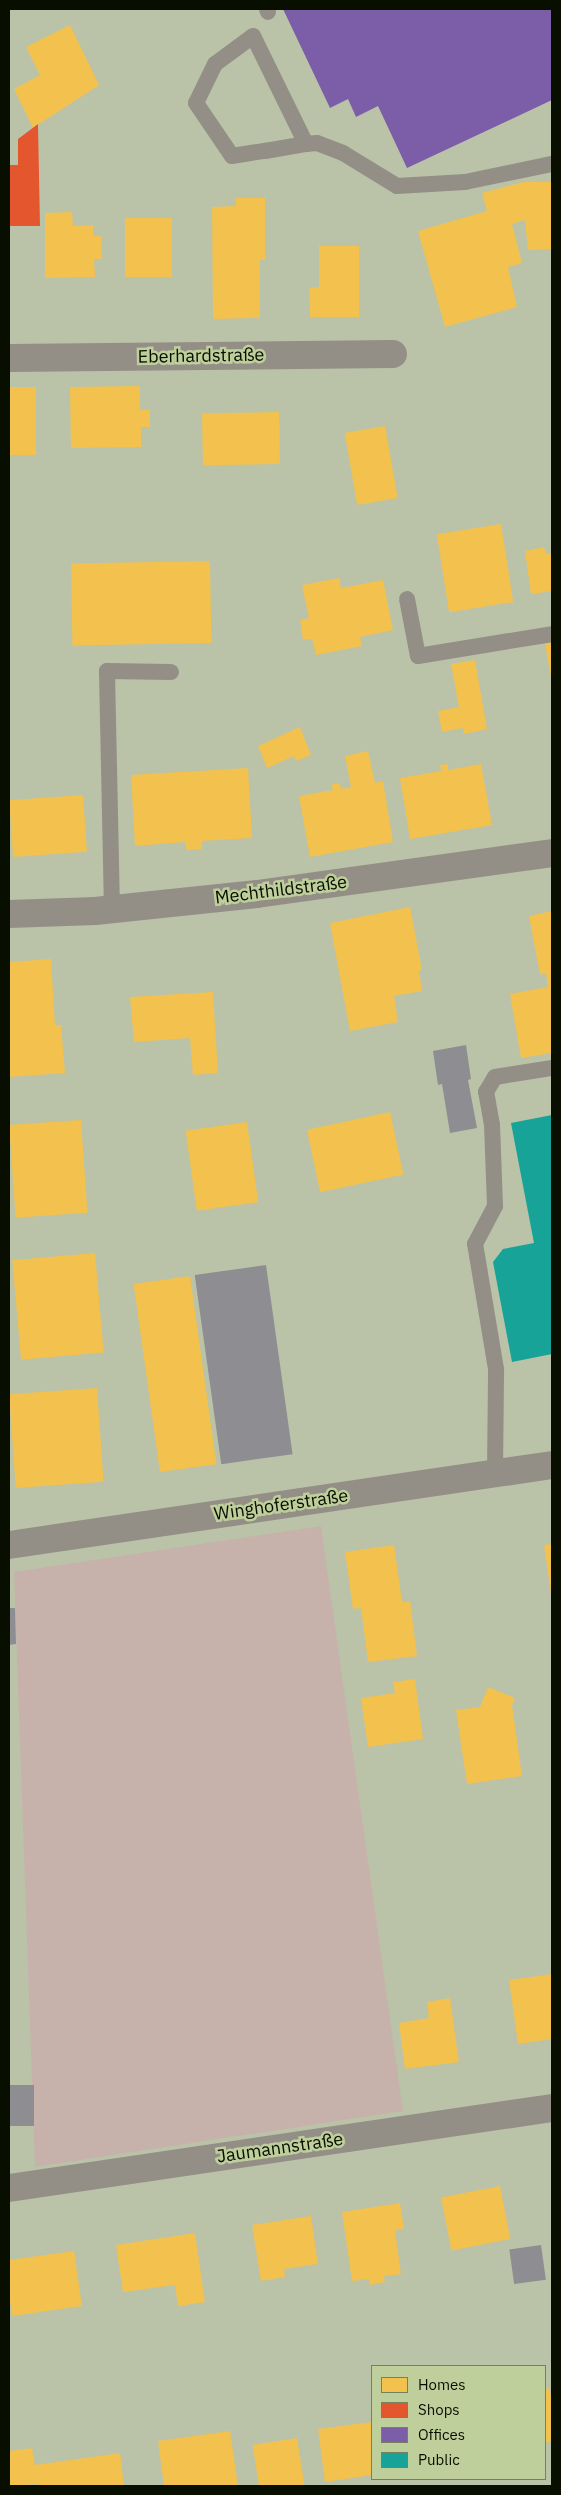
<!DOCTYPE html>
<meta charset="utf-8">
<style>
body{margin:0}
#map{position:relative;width:561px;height:2495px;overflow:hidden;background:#bac3a8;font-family:"IBM Plex Sans",sans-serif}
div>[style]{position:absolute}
.green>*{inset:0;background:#c7b2ab}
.homes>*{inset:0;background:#f2c14e;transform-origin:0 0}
.shops>*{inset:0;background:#e4572e}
.offices>*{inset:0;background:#7b5ea7}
.public>*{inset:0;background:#17a398}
.industry>*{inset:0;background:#8d8d92;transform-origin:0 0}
.service>*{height:16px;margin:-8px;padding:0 8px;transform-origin:8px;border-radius:8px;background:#948f86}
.minor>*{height:28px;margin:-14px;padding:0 14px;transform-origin:14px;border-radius:14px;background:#948f86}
span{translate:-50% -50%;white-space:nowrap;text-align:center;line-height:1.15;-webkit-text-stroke:5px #becf9c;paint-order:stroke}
.street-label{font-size:18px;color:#080e00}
.frame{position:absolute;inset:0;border:10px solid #080e00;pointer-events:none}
.legend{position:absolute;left:371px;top:2365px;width:175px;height:115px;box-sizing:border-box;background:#becf9c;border:1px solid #75825e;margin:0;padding:6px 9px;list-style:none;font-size:15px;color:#080e00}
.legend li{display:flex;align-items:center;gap:10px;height:25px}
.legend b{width:25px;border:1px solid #75825e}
</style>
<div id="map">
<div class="green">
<div style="clip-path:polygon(321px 1526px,403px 2111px,35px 2167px,14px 1572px)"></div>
</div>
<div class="homes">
<div style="clip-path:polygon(70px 25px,99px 85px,33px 128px,14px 89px,40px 75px,26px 47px)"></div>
<div style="clip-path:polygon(523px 182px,552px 182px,552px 249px,528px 250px,525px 220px,512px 224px,522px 263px,508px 267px,517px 307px,445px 327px,418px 231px,487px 211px,482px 193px)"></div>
<div style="clip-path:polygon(236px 198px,265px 198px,265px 260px,260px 260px,260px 318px,213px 319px,212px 207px,236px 206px)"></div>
<div style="clip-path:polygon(72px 212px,73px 226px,93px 225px,93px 236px,101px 236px,102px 259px,94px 259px,95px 277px,45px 278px,45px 213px)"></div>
<div style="left:125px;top:218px;width:47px;height:59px"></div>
<div style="clip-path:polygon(319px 246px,359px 246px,359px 317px,310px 317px,309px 288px,319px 287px)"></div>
<div style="clip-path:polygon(140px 386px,140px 410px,150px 410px,150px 427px,141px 427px,141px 447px,71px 448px,70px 387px)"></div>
<div style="left:36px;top:387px;width:68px;height:27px;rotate:90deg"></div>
<div style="left:279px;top:412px;width:52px;height:77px;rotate:89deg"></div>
<div style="left:385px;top:426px;width:73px;height:41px;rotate:80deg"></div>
<div style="left:501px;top:524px;width:79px;height:65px;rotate:81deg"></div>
<div style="clip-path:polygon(544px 547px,546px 554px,552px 553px,552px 591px,531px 594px,525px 551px)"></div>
<div style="left:210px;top:561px;width:82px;height:139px;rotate:89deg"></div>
<div style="clip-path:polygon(339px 578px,341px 588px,383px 580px,393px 630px,360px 637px,362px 646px,316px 655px,312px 639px,303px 640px,300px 620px,309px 618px,302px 585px)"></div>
<div style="clip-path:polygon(552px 642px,552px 677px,551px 677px,545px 644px)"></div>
<div style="clip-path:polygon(475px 660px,487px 729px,464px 734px,463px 728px,442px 732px,438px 711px,459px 707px,451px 664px)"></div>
<div style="clip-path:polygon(300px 727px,311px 755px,296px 761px,294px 756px,267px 768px,258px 746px)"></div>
<div style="clip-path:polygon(368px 751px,375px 783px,383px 781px,393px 842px,310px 857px,299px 796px,333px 790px,332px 784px,340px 783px,341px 789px,351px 787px,345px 756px)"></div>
<div style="clip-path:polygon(448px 764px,448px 770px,481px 764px,492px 825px,410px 839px,400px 778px,441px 771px,440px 765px)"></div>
<div style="clip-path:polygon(248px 768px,252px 838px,202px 841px,202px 849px,186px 850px,185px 842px,135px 846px,131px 775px)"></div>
<div style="left:83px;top:795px;width:57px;height:74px;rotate:86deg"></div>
<div style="clip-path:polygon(410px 907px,422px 970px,419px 970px,422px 991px,394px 996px,398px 1022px,350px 1031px,330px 923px)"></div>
<div style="clip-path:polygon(552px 911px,552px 1053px,521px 1058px,510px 994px,548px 987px,546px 974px,540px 974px,529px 916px)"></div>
<div style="clip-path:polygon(51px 959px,55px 1025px,61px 1025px,65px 1073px,9px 1077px,9px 962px)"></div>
<div style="clip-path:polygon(213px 992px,218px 1073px,193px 1075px,190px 1038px,134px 1042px,130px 997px)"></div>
<div style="left:390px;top:1112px;width:64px;height:85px;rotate:78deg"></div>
<div style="left:81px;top:1120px;width:93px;height:72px;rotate:86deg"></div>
<div style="left:247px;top:1122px;width:81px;height:62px;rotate:82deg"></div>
<div style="left:95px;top:1253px;width:100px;height:83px;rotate:85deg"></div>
<div style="left:190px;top:1276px;width:190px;height:57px;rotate:82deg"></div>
<div style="left:97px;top:1388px;width:94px;height:88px;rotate:86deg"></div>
<div style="clip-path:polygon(552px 1544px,552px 1593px,551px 1593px,544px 1545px)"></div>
<div style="clip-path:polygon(394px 1545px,402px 1602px,410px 1601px,417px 1656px,368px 1662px,361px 1608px,353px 1609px,345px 1552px)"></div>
<div style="clip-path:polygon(415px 1679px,423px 1739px,368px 1747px,361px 1698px,395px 1693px,393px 1682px)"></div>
<div style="clip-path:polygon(488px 1687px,515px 1698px,512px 1705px,522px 1776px,467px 1784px,456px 1710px,480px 1707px)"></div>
<div style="clip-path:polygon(552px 1974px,552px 2039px,518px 2044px,509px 1980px)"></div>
<div style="clip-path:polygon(450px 1998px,459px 2062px,405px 2069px,399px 2023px,429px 2018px,427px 2002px)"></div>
<div style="left:500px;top:2186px;width:54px;height:60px;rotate:79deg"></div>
<div style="clip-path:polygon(400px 2203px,404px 2229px,395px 2230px,401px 2274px,384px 2276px,385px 2282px,370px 2285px,369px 2279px,352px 2281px,342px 2212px)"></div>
<div style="clip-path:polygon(311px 2216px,318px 2264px,284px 2269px,285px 2277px,261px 2281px,252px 2225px)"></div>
<div style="clip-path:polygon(195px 2233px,205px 2302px,178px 2306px,175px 2285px,123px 2292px,116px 2245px)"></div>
<div style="clip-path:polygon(74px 2251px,82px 2306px,12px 2316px,9px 2293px,9px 2260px)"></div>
<div style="clip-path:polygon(549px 2388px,552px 2402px,552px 2441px,545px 2443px,545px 2389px)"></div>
<div style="clip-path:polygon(372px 2422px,372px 2475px,325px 2482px,318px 2429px)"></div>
<div style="clip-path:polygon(230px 2431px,238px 2486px,164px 2486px,158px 2441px)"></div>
<div style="left:297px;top:2438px;width:47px;height:45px;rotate:81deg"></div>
<div style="clip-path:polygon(32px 2448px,35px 2465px,120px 2453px,124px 2486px,38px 2486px,37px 2484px,9px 2486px,9px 2451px)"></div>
</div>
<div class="shops">
<div style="clip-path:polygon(38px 124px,40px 226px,9px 226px,9px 165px,18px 165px,18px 139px)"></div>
</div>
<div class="offices">
<div style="clip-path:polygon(283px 9px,552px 9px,552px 100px,407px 168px,378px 106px,356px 117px,348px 99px,330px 108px)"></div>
</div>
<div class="public">
<div style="clip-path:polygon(552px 1115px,552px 1354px,512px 1362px,493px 1262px,503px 1249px,534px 1243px,511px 1123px)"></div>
</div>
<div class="industry">
<div style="clip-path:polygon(466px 1045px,471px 1079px,468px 1080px,477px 1128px,450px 1133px,442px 1084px,438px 1085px,433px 1051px)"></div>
<div style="left:266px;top:1265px;width:191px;height:72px;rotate:82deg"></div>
<div style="clip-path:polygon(9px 1608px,15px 1608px,16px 1644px,9px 1645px)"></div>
<div style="left:34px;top:2085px;width:41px;height:25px;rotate:90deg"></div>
<div style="left:541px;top:2245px;width:35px;height:32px;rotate:82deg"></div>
</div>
<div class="service">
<div style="left:267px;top:9px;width:3px;rotate:72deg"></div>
<div style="left:306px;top:144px;width:120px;rotate:-116.1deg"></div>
<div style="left:253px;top:36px;width:47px;rotate:143.6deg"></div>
<div style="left:215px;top:64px;width:43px;rotate:116deg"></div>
<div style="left:196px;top:103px;width:64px;rotate:55.8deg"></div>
<div style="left:232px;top:156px;width:33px;rotate:-9deg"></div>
<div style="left:265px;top:151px;width:42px;rotate:-9.7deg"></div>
<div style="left:306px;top:144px;width:11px;rotate:-5deg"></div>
<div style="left:317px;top:143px;width:28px;rotate:21deg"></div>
<div style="left:343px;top:153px;width:63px;rotate:31.4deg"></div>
<div style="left:397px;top:186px;width:68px;rotate:-3.4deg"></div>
<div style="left:465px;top:182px;width:89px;rotate:-11.7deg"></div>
<div style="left:407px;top:599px;width:58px;rotate:79.1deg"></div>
<div style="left:418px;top:656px;width:136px;rotate:-9.3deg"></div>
<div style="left:112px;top:910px;width:239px;rotate:-91.2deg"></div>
<div style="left:107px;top:671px;width:64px;rotate:0.9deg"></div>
<div style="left:495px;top:1473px;width:104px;rotate:-89.4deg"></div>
<div style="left:496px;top:1369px;width:127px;rotate:-99.5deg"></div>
<div style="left:475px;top:1244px;width:43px;rotate:-62.2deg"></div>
<div style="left:495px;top:1206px;width:81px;rotate:-92.1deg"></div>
<div style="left:492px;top:1125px;width:34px;rotate:-100deg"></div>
<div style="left:486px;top:1092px;width:17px;rotate:-59deg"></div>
<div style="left:495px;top:1077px;width:58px;rotate:-9deg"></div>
</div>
<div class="minor">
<div style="left:9px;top:358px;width:384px;rotate:-0.6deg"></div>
<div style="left:9px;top:914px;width:86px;rotate:-2deg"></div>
<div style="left:95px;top:911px;width:163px;rotate:-6deg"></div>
<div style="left:257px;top:894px;width:298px;rotate:-7.9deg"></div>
<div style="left:9px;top:1545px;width:549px;rotate:-8.38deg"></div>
<div style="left:9px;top:2188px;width:549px;rotate:-8.38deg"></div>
</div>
<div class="street-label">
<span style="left:201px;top:356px;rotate:-1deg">Eberhardstraße</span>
<span style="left:281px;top:890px;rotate:-7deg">Mechthildstraße</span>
<span style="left:281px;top:1505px;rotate:-8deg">Winghoferstraße</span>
<span style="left:280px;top:2148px;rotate:-8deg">Jaumannstraße</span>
</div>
<div class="frame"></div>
<ul class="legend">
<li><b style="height:14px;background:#f2c14e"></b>Homes</li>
<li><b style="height:14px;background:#e4572e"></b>Shops</li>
<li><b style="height:14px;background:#7b5ea7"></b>Offices</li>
<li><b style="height:14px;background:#17a398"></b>Public</li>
</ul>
</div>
